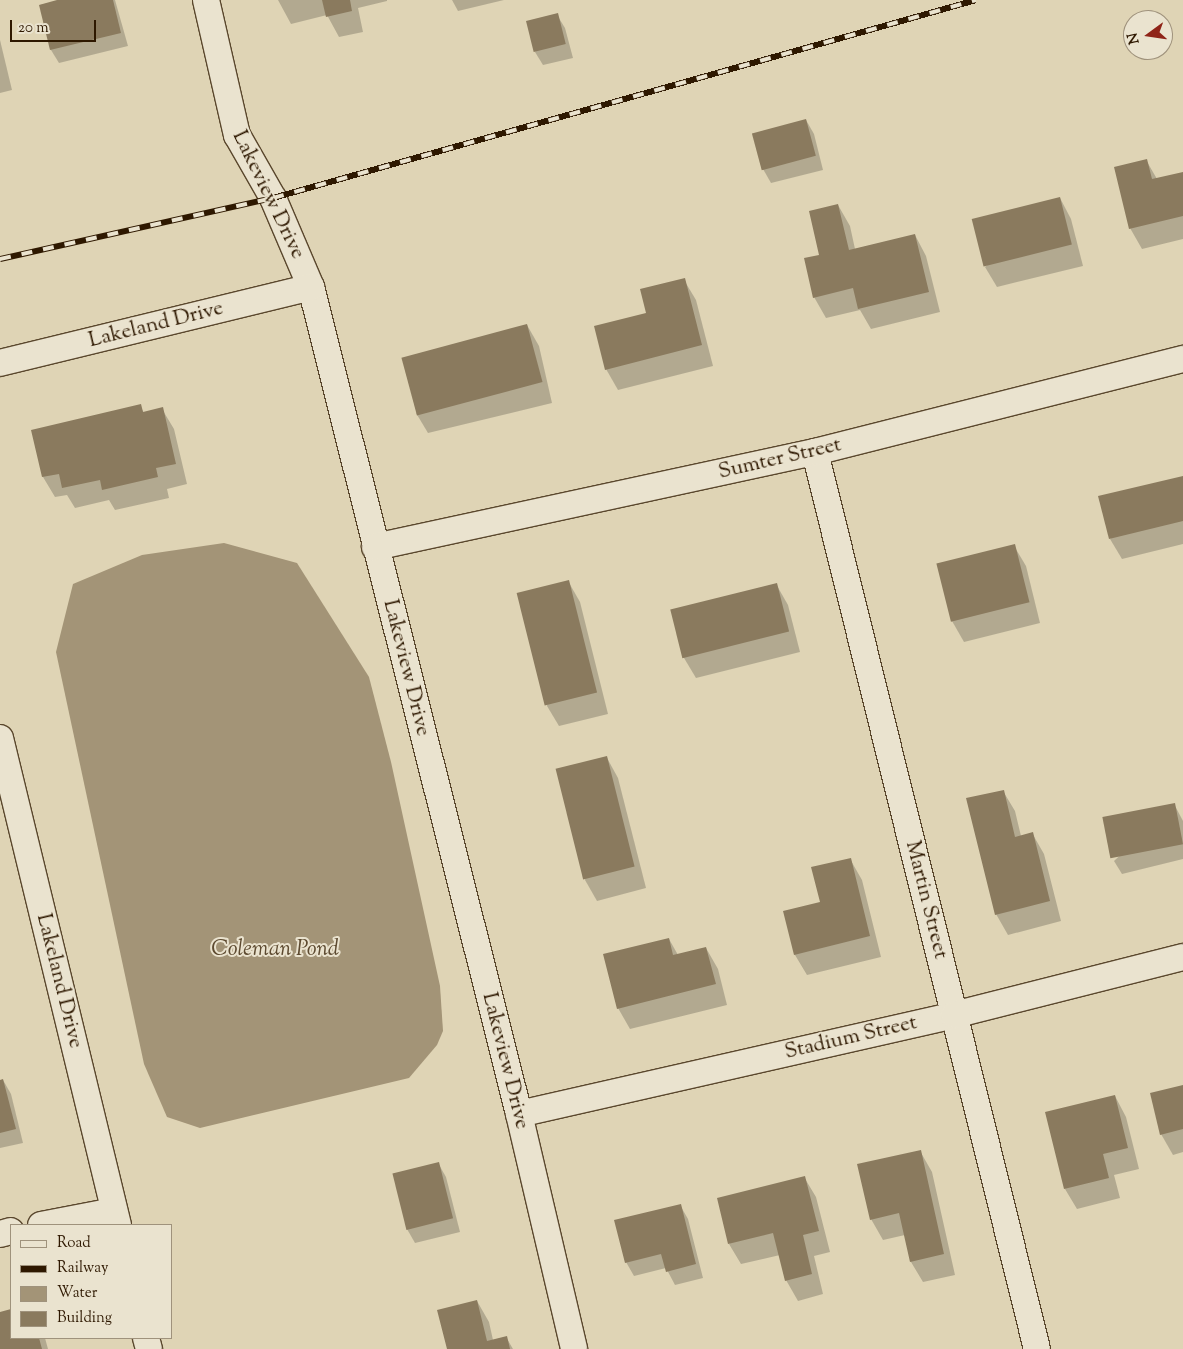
<!DOCTYPE html>
<style>
body{margin:0}
#map{position:relative;width:1183px;height:1349px;overflow:hidden;background:#dfd4b5;font-family:"Sorts Mill Goudy",serif}
div>[style]{position:absolute}
.water>*{inset:0;background:#a39477}
.shadow>*{inset:0;background:#0003}
.building>*{inset:0;background:#8a7a5e;transform-origin:0 0}
.roads{filter:drop-shadow(1px 0 #5a472d) drop-shadow(-1px 0 #5a472d) drop-shadow(0 1px #5a472d) drop-shadow(0 -1px #5a472d)}
.street>*{height:26px;margin:-13px;padding:0 13px;transform-origin:13px;border-radius:13px;background:#eae3cf}
.rail>*{height:5.5px;margin-top:-2.75px;transform-origin:0;background:repeating-linear-gradient(90deg,#eae3cf 0 11px,#2e1800 0 22px);box-sizing:border-box;border-block:1px solid #2e1800}
span{translate:-50% -50%;white-space:nowrap;text-align:center;line-height:1.15;-webkit-text-stroke:4px #eae3cf;paint-order:stroke}
.street-label{font-size:21px;color:#2e1800}
.water-label{font-size:22px;color:#5d4a30;font-style:italic}
.legend{position:absolute;left:10px;top:1224px;width:162px;height:115px;box-sizing:border-box;background:#eae3cf;border:1px solid #9f927c;margin:0;padding:6px 9px;list-style:none;font-size:15px;color:#2e1800}
.legend li{display:flex;align-items:center;gap:10px;height:25px}
.legend b{width:25px;border:1px solid #9f927c}
.north{position:absolute;left:1123px;top:10px;width:50px;height:50px;box-sizing:border-box;background:#eae3cf;border:1px solid #9f927c;border-radius:50%;rotate:256deg;font-size:14px;font-weight:700;line-height:20px;text-align:center;color:#2e1800}
.north::after{content:'';display:block;margin:auto;width:18px;height:22px;background:#8f2418;clip-path:polygon(50% 0,100% 100%,50% 72%,0 100%)}
.scale{position:absolute;left:10px;top:20px;width:86px;height:22px;box-sizing:border-box;border:2px solid #2e1800;border-top:0;padding-left:6px;font-size:15px;line-height:18px;white-space:nowrap;color:#2e1800;-webkit-text-stroke:4px #eae3cf;paint-order:stroke}
</style>
<div id="map">
<div class="water">
<div style="clip-path:polygon(224px 543px,297px 563px,369px 677px,391px 762px,440px 986px,443px 1031px,437px 1045px,409px 1078px,200px 1128px,167px 1117px,144px 1064px,56px 652px,73px 584px,142px 555px)"></div>
</div>
<div class="shadow">
<div style="clip-path:polygon(62px 0,115px 0,128px 46px,59px 63px,51px 50px,40px 5px)"></div>
<div style="clip-path:polygon(278px 0,387px 0,387px 1px,358px 8px,363px 32px,339px 37px,327px 15px,291px 24px)"></div>
<div style="clip-path:polygon(452px 0,504px 0,458px 11px)"></div>
<div style="clip-path:polygon(557px 15px,565px 28px,573px 58px,543px 65px,535px 52px)"></div>
<div style="clip-path:polygon(0 40px,12px 90px,0 93px)"></div>
<div style="clip-path:polygon(806px 120px,814px 134px,823px 170px,771px 183px,763px 169px)"></div>
<div style="clip-path:polygon(1146px 160px,1157px 179px,1183px 173px,1183px 239px,1142px 249px,1130px 228px)"></div>
<div style="clip-path:polygon(1060px 198px,1071px 219px,1083px 266px,997px 287px,985px 267px)"></div>
<div style="clip-path:polygon(838px 205px,850px 226px,855px 249px,915px 235px,926px 256px,940px 312px,871px 329px,860px 310px,826px 318px,814px 297px,820px 256px)"></div>
<div style="clip-path:polygon(684px 280px,696px 300px,713px 366px,618px 390px,606px 369px,648px 314px)"></div>
<div style="clip-path:polygon(527px 325px,539px 346px,552px 403px,428px 433px,416px 413px)"></div>
<div style="clip-path:polygon(140px 406px,144px 413px,162px 409px,174px 429px,187px 484px,167px 489px,169px 498px,115px 510px,109px 500px,75px 508px,67px 495px,55px 497px,43px 477px,32px 431px)"></div>
<div style="clip-path:polygon(1183px 477px,1183px 544px,1122px 559px,1110px 539px)"></div>
<div style="clip-path:polygon(1014px 546px,1026px 566px,1040px 623px,964px 642px,952px 621px)"></div>
<div style="clip-path:polygon(568px 581px,580px 602px,608px 714px,559px 726px,547px 706px)"></div>
<div style="clip-path:polygon(776px 584px,788px 605px,800px 652px,696px 678px,684px 658px,672px 610px)"></div>
<div style="clip-path:polygon(607px 758px,618px 778px,646px 888px,597px 901px,585px 880px)"></div>
<div style="clip-path:polygon(1003px 791px,1015px 811px,1021px 836px,1032px 833px,1044px 854px,1061px 921px,1008px 935px,996px 914px)"></div>
<div style="clip-path:polygon(1174px 804px,1183px 821px,1183px 859px,1122px 874px,1114px 861px)"></div>
<div style="clip-path:polygon(850px 859px,862px 880px,881px 957px,807px 975px,795px 955px,784px 912px,821px 903px)"></div>
<div style="clip-path:polygon(669px 939px,678px 955px,706px 948px,718px 969px,727px 1005px,630px 1029px,618px 1008px)"></div>
<div style="clip-path:polygon(3px 1080px,11px 1094px,23px 1143px,0 1148px,0 1081px)"></div>
<div style="clip-path:polygon(1183px 1086px,1183px 1152px,1173px 1155px,1161px 1134px)"></div>
<div style="clip-path:polygon(1115px 1096px,1126px 1117px,1139px 1169px,1114px 1175px,1120px 1198px,1077px 1209px,1065px 1189px)"></div>
<div style="clip-path:polygon(920px 1151px,932px 1172px,955px 1275px,923px 1282px,911px 1262px,905px 1235px,883px 1240px,871px 1219px)"></div>
<div style="clip-path:polygon(438px 1163px,446px 1177px,460px 1232px,415px 1243px,407px 1229px)"></div>
<div style="clip-path:polygon(804px 1177px,816px 1197px,830px 1252px,814px 1256px,823px 1294px,798px 1301px,786px 1280px,780px 1255px,741px 1264px,729px 1244px)"></div>
<div style="clip-path:polygon(680px 1205px,688px 1219px,703px 1278px,675px 1285px,666px 1268px,634px 1276px,626px 1262px)"></div>
<div style="clip-path:polygon(477px 1301px,489px 1322px,493px 1340px,506px 1337px,513px 1349px,448px 1349px)"></div>
<div style="clip-path:polygon(11px 1311px,11px 1338px,45px 1338px,48px 1349px,0 1349px,0 1313px)"></div>
</div>
<div class="building">
<div style="clip-path:polygon(57px 0,113px 0,121px 33px,50px 50px,39px 5px)"></div>
<div style="clip-path:polygon(322px 0,350px 0,352px 11px,326px 17px)"></div>
<div style="left:558px;top:13px;width:32px;height:33px;rotate:76deg"></div>
<div style="left:806px;top:119px;width:38px;height:56px;rotate:75deg"></div>
<div style="clip-path:polygon(1147px 159px,1152px 179px,1183px 172px,1183px 216px,1129px 229px,1114px 167px)"></div>
<div style="left:1060px;top:197px;width:49px;height:91px;rotate:76deg"></div>
<div style="clip-path:polygon(838px 204px,849px 250px,915px 234px,929px 292px,858px 309px,853px 288px,813px 298px,804px 258px,819px 255px,809px 211px)"></div>
<div style="clip-path:polygon(685px 278px,702px 345px,605px 370px,594px 326px,646px 313px,640px 289px)"></div>
<div style="left:527px;top:324px;width:60px;height:130px;rotate:75deg"></div>
<div style="clip-path:polygon(141px 404px,143px 412px,163px 407px,176px 464px,156px 468px,158px 477px,102px 490px,100px 480px,62px 488px,59px 474px,42px 477px,31px 430px)"></div>
<div style="clip-path:polygon(1183px 476px,1183px 521px,1109px 539px,1098px 496px)"></div>
<div style="left:1015px;top:544px;width:60px;height:81px;rotate:76deg"></div>
<div style="left:569px;top:580px;width:116px;height:54px;rotate:76deg"></div>
<div style="left:777px;top:583px;width:50px;height:110px;rotate:76deg"></div>
<div style="left:607px;top:756px;width:114px;height:53px;rotate:76deg"></div>
<div style="clip-path:polygon(1004px 790px,1015px 837px,1033px 832px,1050px 901px,995px 915px,966px 798px)"></div>
<div style="left:1175px;top:803px;width:42px;height:74px;rotate:79deg"></div>
<div style="clip-path:polygon(851px 858px,870px 936px,794px 955px,783px 911px,820px 902px,811px 867px)"></div>
<div style="clip-path:polygon(669px 938px,673px 955px,706px 947px,716px 984px,617px 1009px,603px 954px)"></div>
<div style="clip-path:polygon(3px 1079px,16px 1129px,0 1133px,0 1080px)"></div>
<div style="clip-path:polygon(1183px 1085px,1183px 1129px,1160px 1135px,1150px 1093px)"></div>
<div style="clip-path:polygon(1115px 1095px,1128px 1148px,1103px 1154px,1109px 1178px,1064px 1189px,1045px 1112px)"></div>
<div style="clip-path:polygon(921px 1150px,944px 1254px,910px 1262px,899px 1213px,870px 1220px,857px 1164px)"></div>
<div style="left:439px;top:1162px;width:58px;height:48px;rotate:76deg"></div>
<div style="clip-path:polygon(805px 1176px,819px 1231px,803px 1235px,812px 1274px,785px 1281px,773px 1233px,728px 1244px,717px 1198px)"></div>
<div style="clip-path:polygon(681px 1204px,696px 1264px,666px 1272px,661px 1254px,625px 1263px,614px 1220px)"></div>
<div style="clip-path:polygon(477px 1300px,487px 1341px,507px 1336px,510px 1349px,447px 1349px,437px 1310px)"></div>
<div style="clip-path:polygon(11px 1309px,11px 1338px,39px 1338px,42px 1349px,0 1349px,0 1312px)"></div>
</div>
<div class="roads">
<div class="street">
<div style="left:206px;top:0;width:139px;rotate:77.1deg"></div>
<div style="left:237px;top:135px;width:73px;rotate:60.3deg"></div>
<div style="left:273px;top:198px;width:97px;rotate:66.9deg"></div>
<div style="left:311px;top:287px;width:853px;rotate:75.88deg"></div>
<div style="left:519px;top:1114px;width:241px;rotate:76.8deg"></div>
<div style="left:0;top:363px;width:320px;rotate:-13.7deg"></div>
<div style="left:815px;top:452px;width:924px;rotate:76.1deg"></div>
<div style="left:375px;top:547px;width:450px;rotate:-12.2deg"></div>
<div style="left:815px;top:452px;width:380px;rotate:-14.2deg"></div>
<div style="left:0;top:738px;width:501px;rotate:76.38deg"></div>
<div style="left:519px;top:1114px;width:446px;rotate:-12.8deg"></div>
<div style="left:954px;top:1015px;width:236px;rotate:-14.2deg"></div>
<div style="left:41px;top:1225px;width:74px;rotate:-10.9deg"></div>
<div style="left:0;top:1234px;width:11px;rotate:-15deg"></div>
<div style="left:146px;top:1338px;width:11px;rotate:75deg"></div>
</div>
</div>
<div class="rail">
<div style="left:0;top:259px;width:280px;rotate:-12.6deg"></div>
<div style="left:273px;top:198px;width:730px;rotate:-15.73deg"></div>
</div>
<div class="street-label">
<span style="left:268px;top:195px;rotate:64deg">Lakeview Drive</span>
<span style="left:156px;top:325px;rotate:-14deg">Lakeland Drive</span>
<span style="left:780px;top:459px;rotate:-13deg">Sumter Street</span>
<span style="left:406px;top:668px;rotate:76deg">Lakeview Drive</span>
<span style="left:926px;top:900px;rotate:76deg">Martin Street</span>
<span style="left:59px;top:981px;rotate:76deg">Lakeland Drive</span>
<span style="left:851px;top:1038px;rotate:-13deg">Stadium Street</span>
<span style="left:505px;top:1061px;rotate:76deg">Lakeview Drive</span>
</div>
<div class="water-label">
<span style="left:275px;top:951px">Coleman Pond</span>
</div>
<ul class="legend">
<li><b style="height:6px;background:#eae3cf"></b>Road</li>
<li><b style="height:6px;background:#2e1800"></b>Railway</li>
<li><b style="height:14px;background:#a39477"></b>Water</li>
<li><b style="height:14px;background:#8a7a5e"></b>Building</li>
</ul>
<div class="north">N</div>
<div class="scale">20 m</div>
</div>
